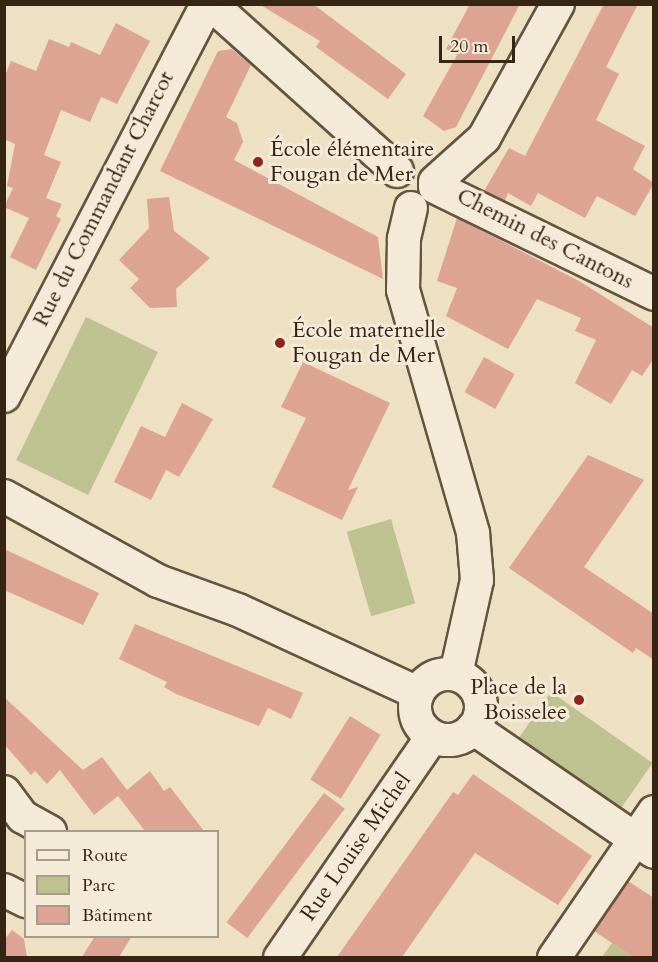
<!DOCTYPE html>
<meta charset="utf-8">
<style>
body{margin:0}
#map{position:relative;width:658px;height:962px;overflow:hidden;background:#ede0c3;font-family:Cardo,serif}
div>[style]{position:absolute}
.green>*{inset:0;background:#bec190;transform-origin:0 0}
.building>*{inset:0;background:#dda393;transform-origin:0 0}
.roads{filter:drop-shadow(2px 0 #64543e) drop-shadow(-2px 0 #64543e) drop-shadow(0 2px #64543e) drop-shadow(0 -2px #64543e)}
.minor>*{height:32px;margin:-16px;padding:0 16px;transform-origin:16px;border-radius:16px;background:#f3ebd8}
.minor>.ring{margin:-16px;padding:0;box-sizing:content-box;background:none;border:32px solid #f3ebd8;border-radius:50%}
.dots>*{width:16px;height:16px;translate:-50% -50%;box-sizing:border-box;border:3px solid #f3ebd8;border-radius:50%}
span{translate:-50% -50%;white-space:nowrap;text-align:center;line-height:1.15;-webkit-text-stroke:6px #f3ebd8;paint-order:stroke}
.poi-label{font-size:22px;color:#362512}
.left{translate:0 -50%;text-align:left}
.right{translate:-100% -50%;text-align:right}
.street-label{font-size:22px;color:#362512}
.frame{position:absolute;inset:0;border:6px solid #362512;pointer-events:none}
.legend{position:absolute;left:24px;top:830px;width:195px;height:108px;box-sizing:border-box;background:#f3ebd8;border:2px solid #a79c89;margin:0;padding:8px 10px;list-style:none;font-size:18px;color:#362512}
.legend li{display:flex;align-items:center;gap:12px;height:30px}
.legend b{width:30px;border:2px solid #a79c89}
.scale{position:absolute;left:439px;top:36px;width:76px;height:27px;box-sizing:border-box;border:3px solid #362512;border-top:0;padding-left:8px;font-size:18px;line-height:21px;white-space:nowrap;color:#362512;-webkit-text-stroke:4px #f3ebd8;paint-order:stroke}
</style>
<div id="map">
<div class="green">
<div style="left:86px;top:317px;width:80px;height:159px;rotate:26deg"></div>
<div style="left:391px;top:519px;width:88px;height:46px;rotate:74deg"></div>
<div style="left:551px;top:692px;width:124px;height:57px;rotate:35deg"></div>
<div style="clip-path:polygon(612px 943px,633px 957px,602px 957px)"></div>
</div>
<div class="building">
<div style="clip-path:polygon(259px 4px,313px 4px,406px 74px,388px 99px,316px 47px,320px 41px)"></div>
<div style="clip-path:polygon(470px 4px,520px 4px,456px 127px,444px 131px,423px 116px,457px 55px,446px 49px)"></div>
<div style="clip-path:polygon(604px 4px,638px 4px,606px 67px,619px 74px,596px 120px,645px 146px,633px 169px,654px 183px,635px 216px,597px 196px,585px 218px,538px 193px,531px 206px,508px 193px,505px 201px,484px 191px,509px 148px,525px 156px)"></div>
<div style="clip-path:polygon(116px 23px,150px 41px,117px 104px,101px 97px,90px 122px,61px 110px,44px 155px,61px 162px,46px 198px,62px 204px,56px 216px,61px 219px,36px 270px,10px 257px,29px 218px,4px 207px,13px 188px,7px 186px,15px 144px,4px 139px,4px 78px,11px 61px,36px 71px,49px 39px,69px 47px,71px 42px,100px 55px)"></div>
<div style="clip-path:polygon(232px 49px,251px 65px,226px 117px,237px 123px,243px 142px,234px 160px,378px 237px,383px 279px,160px 171px,218px 51px)"></div>
<div style="clip-path:polygon(169px 197px,174px 231px,210px 258px,176px 289px,177px 307px,150px 308px,130px 288px,139px 279px,119px 260px,149px 228px,147px 199px)"></div>
<div style="clip-path:polygon(457px 218px,579px 281px,654px 328px,654px 358px,642px 376px,632px 370px,611px 404px,575px 383px,596px 340px,575px 331px,581px 318px,537px 299px,508px 349px,446px 316px,457px 288px,437px 281px)"></div>
<div style="left:484px;top:357px;width:35px;height:40px;rotate:29deg"></div>
<div style="clip-path:polygon(303px 362px,390px 403px,348px 490px,358px 487px,342px 520px,272px 487px,306px 418px,281px 407px)"></div>
<div style="clip-path:polygon(182px 403px,213px 419px,179px 477px,166px 470px,151px 500px,114px 482px,141px 426px,165px 437px)"></div>
<div style="clip-path:polygon(588px 455px,644px 480px,584px 567px,654px 614px,654px 660px,636px 648px,633px 653px,509px 568px)"></div>
<div style="clip-path:polygon(4px 549px,99px 593px,83px 625px,4px 590px)"></div>
<div style="clip-path:polygon(135px 624px,303px 693px,291px 719px,268px 708px,259px 726px,176px 694px,164px 687px,167px 682px,119px 659px)"></div>
<div style="clip-path:polygon(4px 697px,83px 770px,102px 757px,127px 790px,150px 771px,164px 791px,170px 787px,204px 831px,145px 831px,118px 796px,122px 793px,94px 815px,60px 770px,47px 784px,35px 771px,31px 775px,4px 744px)"></div>
<div style="left:350px;top:716px;width:36px;height:75px;rotate:32deg"></div>
<div style="clip-path:polygon(473px 774px,592px 856px,558px 905px,475px 853px,402px 957px,337px 957px,453px 792px,458px 795px)"></div>
<div style="left:324px;top:793px;width:26px;height:162px;rotate:37deg"></div>
<div style="clip-path:polygon(628px 881px,654px 898px,654px 957px,633px 957px,594px 931px)"></div>
<div style="clip-path:polygon(12px 930px,24px 939px,27px 957px,4px 957px,4px 940px)"></div>
<div style="clip-path:polygon(95px 936px,132px 936px,119px 957px,82px 957px)"></div>
</div>
<div class="roads">
<div class="minor">
<div style="left:211px;top:4px;width:250px;rotate:41.9deg"></div>
<div style="left:435px;top:182px;width:66px;rotate:-41.9deg"></div>
<div style="left:484px;top:138px;width:153px;rotate:-61.1deg"></div>
<div style="left:435px;top:187px;width:244px;rotate:26deg"></div>
<div style="left:411px;top:208px;width:32px;rotate:103deg"></div>
<div style="left:404px;top:239px;width:51px;rotate:91.1deg"></div>
<div style="left:403px;top:290px;width:253px;rotate:73.9deg"></div>
<div style="left:473px;top:533px;width:47px;rotate:85.1deg"></div>
<div style="left:477px;top:580px;width:96px;rotate:102.6deg"></div>
<div style="left:4px;top:396px;width:441px;rotate:-62.6deg"></div>
<div style="left:4px;top:496px;width:176px;rotate:28.9deg"></div>
<div style="left:158px;top:581px;width:85px;rotate:19.9deg"></div>
<div style="left:238px;top:610px;width:198px;rotate:24.8deg"></div>
<div class="ring" style="left:415px;top:674px;width:34px;height:34px"></div>
<div style="left:473px;top:728px;width:219px;rotate:34.4deg"></div>
<div style="left:4px;top:792px;width:31px;rotate:53deg"></div>
<div style="left:23px;top:817px;width:31px;rotate:29deg"></div>
<div style="left:4px;top:890px;width:25px;rotate:27deg"></div>
<div style="left:280px;top:958px;width:268px;rotate:-55.5deg"></div>
<div style="left:554px;top:958px;width:177px;rotate:-55.6deg"></div>
</div>
</div>
<div class="dots">
<div style="left:258px;top:162px;background:#8f2418"></div>
<div style="left:280px;top:343px;background:#8f2418"></div>
<div style="left:579px;top:700px;background:#8f2418"></div>
</div>
<div class="poi-label">
<span class="left" style="left:270px;top:162px">École élémentaire<br>Fougan de Mer</span>
<span class="left" style="left:292px;top:343px">École maternelle<br>Fougan de Mer</span>
<span class="right" style="left:567px;top:700px">Place de la<br>Boisselee</span>
</div>
<div class="street-label">
<span style="left:104px;top:199px;rotate:-63deg">Rue du Commandant Charcot</span>
<span style="left:545px;top:239px;rotate:27deg">Chemin des Cantons</span>
<span style="left:356px;top:847px;rotate:-55deg">Rue Louise Michel</span>
</div>
<div class="frame"></div>
<ul class="legend">
<li><b style="height:8px;background:#f3ebd8"></b>Route</li>
<li><b style="height:16px;background:#bec190"></b>Parc</li>
<li><b style="height:16px;background:#dda393"></b>Bâtiment</li>
</ul>
<div class="scale">20 m</div>
</div>
